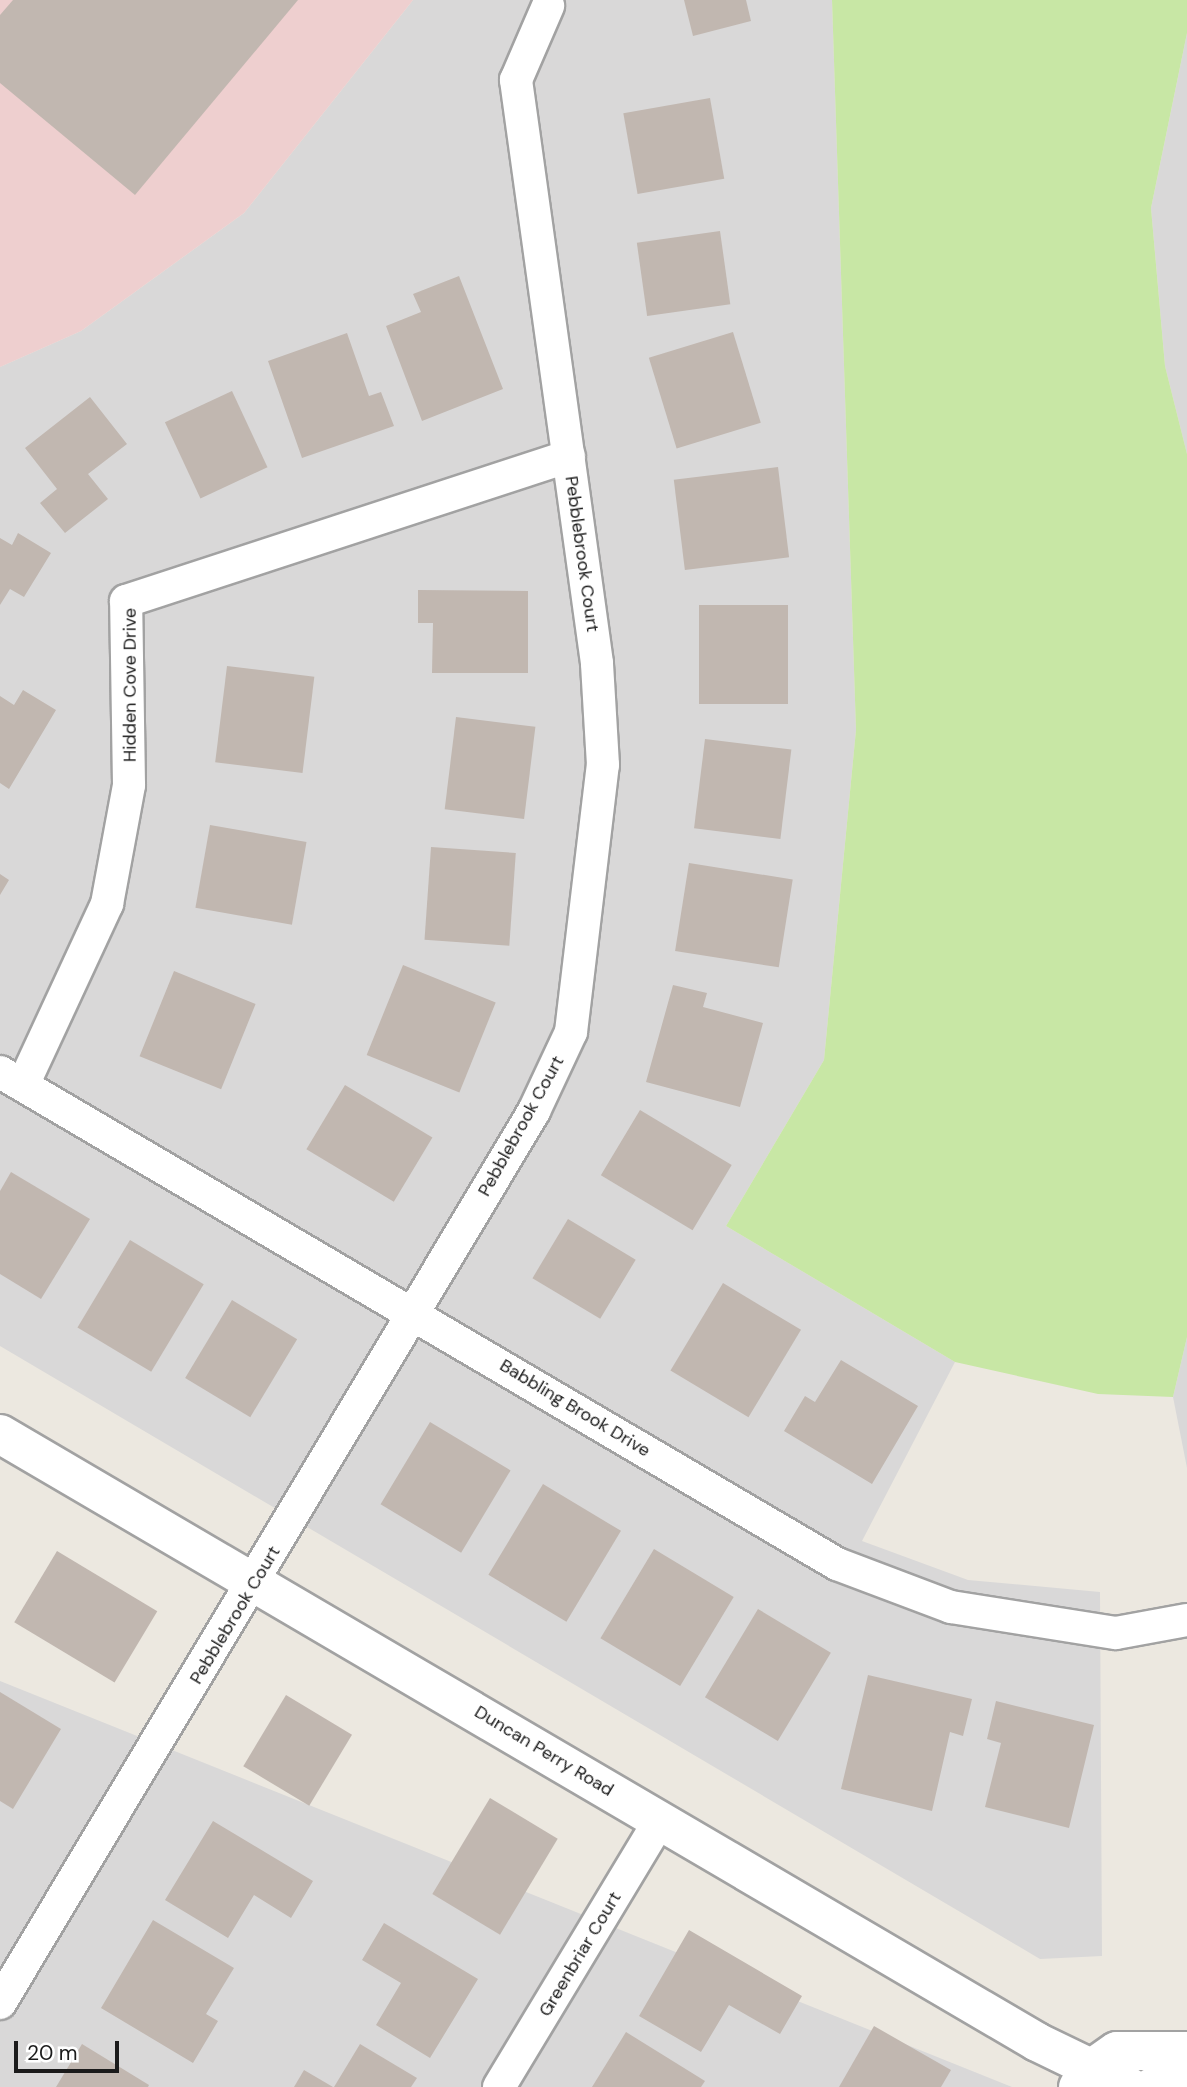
<!DOCTYPE html>
<style>
body{margin:0}
#map{position:relative;width:1187px;height:2087px;overflow:hidden;background:#ece8e0;font-family:"DM Sans",sans-serif}
div>[style]{position:absolute}
.residential>*{inset:0;background:#d9d8d8}
.commercial>*{inset:0;background:#eecfcf}
.grass>*{inset:0;background:#c8e7a5}
.building>*{inset:0;background:#c1b7b0;transform-origin:0 0}
.roads{filter:drop-shadow(2px 0 #a2a2a2) drop-shadow(-2px 0 #a2a2a2) drop-shadow(0 2px #a2a2a2) drop-shadow(0 -2px #a2a2a2)}
.minor>*{height:32px;margin:-16px;padding:0 16px;transform-origin:16px;border-radius:16px;background:#fff}
.tertiary>*{height:38px;margin:-19px;padding:0 19px;transform-origin:19px;border-radius:19px;background:#fff}
span{translate:-50% -50%;white-space:nowrap;text-align:center;line-height:1.15;-webkit-text-stroke:5px #fff;paint-order:stroke}
.street-label{font-size:18px;color:#1b1b1b}
.scale{position:absolute;left:14px;top:2041px;width:105px;height:32px;box-sizing:border-box;border:4px solid #1b1b1b;border-top:0;padding-left:9px;font-size:21px;line-height:24px;white-space:nowrap;color:#1b1b1b;-webkit-text-stroke:5px #fff;paint-order:stroke}
</style>
<div id="map">
<div class="residential">
<div style="clip-path:polygon(413px 0,832px 0,856px 730px,824px 1060px,726px 1226px,955px 1362px,862px 1541px,968px 1580px,1100px 1592px,1102px 1956px,1040px 1959px,0 1346px,0 367px,81px 331px,244px 213px)"></div>
<div style="clip-path:polygon(1187px 33px,1187px 454px,1165px 366px,1151px 208px)"></div>
<div style="clip-path:polygon(1187px 1337px,1187px 1468px,1173px 1397px)"></div>
<div style="clip-path:polygon(0 1681px,1012px 2087px,0 2087px)"></div>
</div>
<div class="commercial">
<div style="clip-path:polygon(0 0,413px 0,244px 213px,81px 331px,0 367px)"></div>
</div>
<div class="grass">
<div style="clip-path:polygon(832px 0,1187px 0,1187px 33px,1151px 208px,1165px 366px,1187px 454px,1187px 1337px,1173px 1397px,1098px 1394px,955px 1362px,726px 1226px,824px 1060px,856px 730px)"></div>
</div>
<div class="building">
<div style="clip-path:polygon(13px 0,298px 0,135px 195px,0 83px,0 15px)"></div>
<div style="clip-path:polygon(684px 0,746px 0,751px 21px,693px 36px)"></div>
<div style="left:710px;top:98px;width:82px;height:88px;rotate:80deg"></div>
<div style="left:720px;top:231px;width:74px;height:84px;rotate:82deg"></div>
<div style="clip-path:polygon(459px 276px,503px 389px,422px 421px,386px 326px,421px 312px,413px 294px)"></div>
<div style="left:733px;top:332px;width:95px;height:88px;rotate:73deg"></div>
<div style="clip-path:polygon(347px 333px,369px 396px,381px 392px,394px 426px,302px 458px,268px 361px)"></div>
<div style="left:232px;top:391px;width:84px;height:74px;rotate:65deg"></div>
<div style="clip-path:polygon(90px 397px,127px 444px,88px 474px,108px 499px,65px 533px,40px 503px,57px 489px,25px 448px)"></div>
<div style="left:778px;top:467px;width:91px;height:105px;rotate:83deg"></div>
<div style="clip-path:polygon(18px 533px,51px 553px,24px 597px,10px 589px,0 605px,0 538px,12px 545px)"></div>
<div style="clip-path:polygon(418px 590px,528px 591px,528px 673px,432px 673px,433px 623px,418px 623px)"></div>
<div style="left:699px;top:605px;width:89px;height:99px"></div>
<div style="left:227px;top:666px;width:88px;height:97px;rotate:7deg"></div>
<div style="clip-path:polygon(23px 690px,56px 710px,9px 789px,0 783px,0 696px,14px 705px)"></div>
<div style="left:456px;top:717px;width:80px;height:93px;rotate:7deg"></div>
<div style="left:705px;top:739px;width:87px;height:90px;rotate:7deg"></div>
<div style="left:210px;top:825px;width:98px;height:84px;rotate:10deg"></div>
<div style="left:431px;top:847px;width:85px;height:93px;rotate:4deg"></div>
<div style="left:689px;top:863px;width:105px;height:89px;rotate:9deg"></div>
<div style="clip-path:polygon(0 874px,9px 880px,0 895px)"></div>
<div style="left:403px;top:965px;width:100px;height:97px;rotate:22deg"></div>
<div style="left:174px;top:971px;width:88px;height:92px;rotate:22deg"></div>
<div style="clip-path:polygon(673px 985px,707px 993px,703px 1007px,763px 1023px,740px 1107px,646px 1082px)"></div>
<div style="left:345px;top:1085px;width:102px;height:75px;rotate:31deg"></div>
<div style="left:640px;top:1110px;width:107px;height:76px;rotate:31deg"></div>
<div style="clip-path:polygon(11px 1172px,90px 1219px,41px 1299px,0 1274px,0 1191px)"></div>
<div style="left:568px;top:1219px;width:79px;height:69px;rotate:31deg"></div>
<div style="left:130px;top:1240px;width:86px;height:102px;rotate:31deg"></div>
<div style="left:723px;top:1283px;width:91px;height:102px;rotate:31deg"></div>
<div style="left:232px;top:1300px;width:76px;height:91px;rotate:31deg"></div>
<div style="clip-path:polygon(841px 1360px,918px 1406px,872px 1484px,784px 1431px,805px 1396px,815px 1402px)"></div>
<div style="left:430px;top:1422px;width:94px;height:96px;rotate:31deg"></div>
<div style="left:543px;top:1484px;width:91px;height:106px;rotate:31deg"></div>
<div style="left:654px;top:1549px;width:93px;height:104px;rotate:31deg"></div>
<div style="left:57px;top:1551px;width:117px;height:83px;rotate:31deg"></div>
<div style="left:758px;top:1609px;width:85px;height:103px;rotate:31deg"></div>
<div style="clip-path:polygon(868px 1675px,972px 1699px,963px 1736px,950px 1732px,932px 1811px,841px 1789px)"></div>
<div style="clip-path:polygon(0 1692px,61px 1729px,13px 1809px,0 1801px)"></div>
<div style="left:286px;top:1695px;width:77px;height:83px;rotate:31deg"></div>
<div style="clip-path:polygon(996px 1701px,1094px 1725px,1069px 1828px,985px 1807px,1001px 1743px,987px 1739px)"></div>
<div style="left:490px;top:1798px;width:79px;height:112px;rotate:31deg"></div>
<div style="clip-path:polygon(213px 1821px,313px 1881px,291px 1918px,254px 1895px,228px 1938px,165px 1900px)"></div>
<div style="clip-path:polygon(153px 1920px,234px 1968px,206px 2014px,218px 2021px,193px 2063px,101px 2008px)"></div>
<div style="clip-path:polygon(384px 1923px,478px 1979px,430px 2058px,376px 2025px,401px 1983px,362px 1960px)"></div>
<div style="clip-path:polygon(689px 1930px,802px 1996px,780px 2034px,729px 2005px,701px 2052px,639px 2016px)"></div>
<div style="clip-path:polygon(874px 2026px,951px 2070px,941px 2087px,839px 2087px)"></div>
<div style="clip-path:polygon(626px 2032px,705px 2081px,701px 2087px,592px 2087px)"></div>
<div style="clip-path:polygon(82px 2044px,149px 2085px,148px 2087px,56px 2087px)"></div>
<div style="clip-path:polygon(360px 2044px,417px 2078px,411px 2087px,334px 2087px)"></div>
<div style="clip-path:polygon(304px 2070px,333px 2087px,294px 2087px)"></div>
</div>
<div class="roads">
<div class="minor">
<div style="left:0;top:1072px;width:971px;rotate:30.45deg"></div>
<div style="left:837px;top:1564px;width:122px;rotate:20.7deg"></div>
<div style="left:951px;top:1607px;width:167px;rotate:9deg"></div>
<div style="left:1116px;top:1633px;width:72px;rotate:-10.4deg"></div>
<div style="left:23px;top:1085px;width:200px;rotate:-65.1deg"></div>
<div style="left:107px;top:904px;width:121px;rotate:-79.5deg"></div>
<div style="left:129px;top:785px;width:184px;rotate:-90.9deg"></div>
<div style="left:126px;top:601px;width:466px;rotate:-18.1deg"></div>
<div style="left:0;top:2003px;width:1040px;rotate:-59.09deg"></div>
<div style="left:534px;top:1111px;width:87px;rotate:-64.9deg"></div>
<div style="left:571px;top:1032px;width:269px;rotate:-83.2deg"></div>
<div style="left:603px;top:765px;width:102px;rotate:-93.4deg"></div>
<div style="left:597px;top:663px;width:589px;rotate:-97.91deg"></div>
<div style="left:516px;top:80px;width:81px;rotate:-66.6deg"></div>
<div style="left:499px;top:2087px;width:312px;rotate:-58.9deg"></div>
</div>
<div class="tertiary">
<div style="left:0;top:1434px;width:1202px;rotate:30.38deg"></div>
<div style="left:1037px;top:2042px;width:103px;rotate:25.8deg"></div>
<div style="left:1078px;top:2087px;width:19px;rotate:-58deg"></div>
<div style="left:1088px;top:2071px;width:35px;rotate:-35deg"></div>
<div style="left:1117px;top:2051px;width:70px"></div>
<div style="left:1152px;top:2087px;width:35px;rotate:-7deg"></div>
</div>
</div>
<div class="street-label">
<span style="left:582px;top:554px;rotate:82deg">Pebblebrook Court</span>
<span style="left:130px;top:685px;rotate:-90deg">Hidden Cove Drive</span>
<span style="left:521px;top:1126px;rotate:-61deg">Pebblebrook Court</span>
<span style="left:575px;top:1408px;rotate:31deg">Babbling Brook Drive</span>
<span style="left:235px;top:1615px;rotate:-59deg">Pebblebrook Court</span>
<span style="left:544px;top:1751px;rotate:31deg">Duncan Perry Road</span>
<span style="left:580px;top:1954px;rotate:-59deg">Greenbriar Court</span>
</div>
<div class="scale">20 m</div>
</div>
